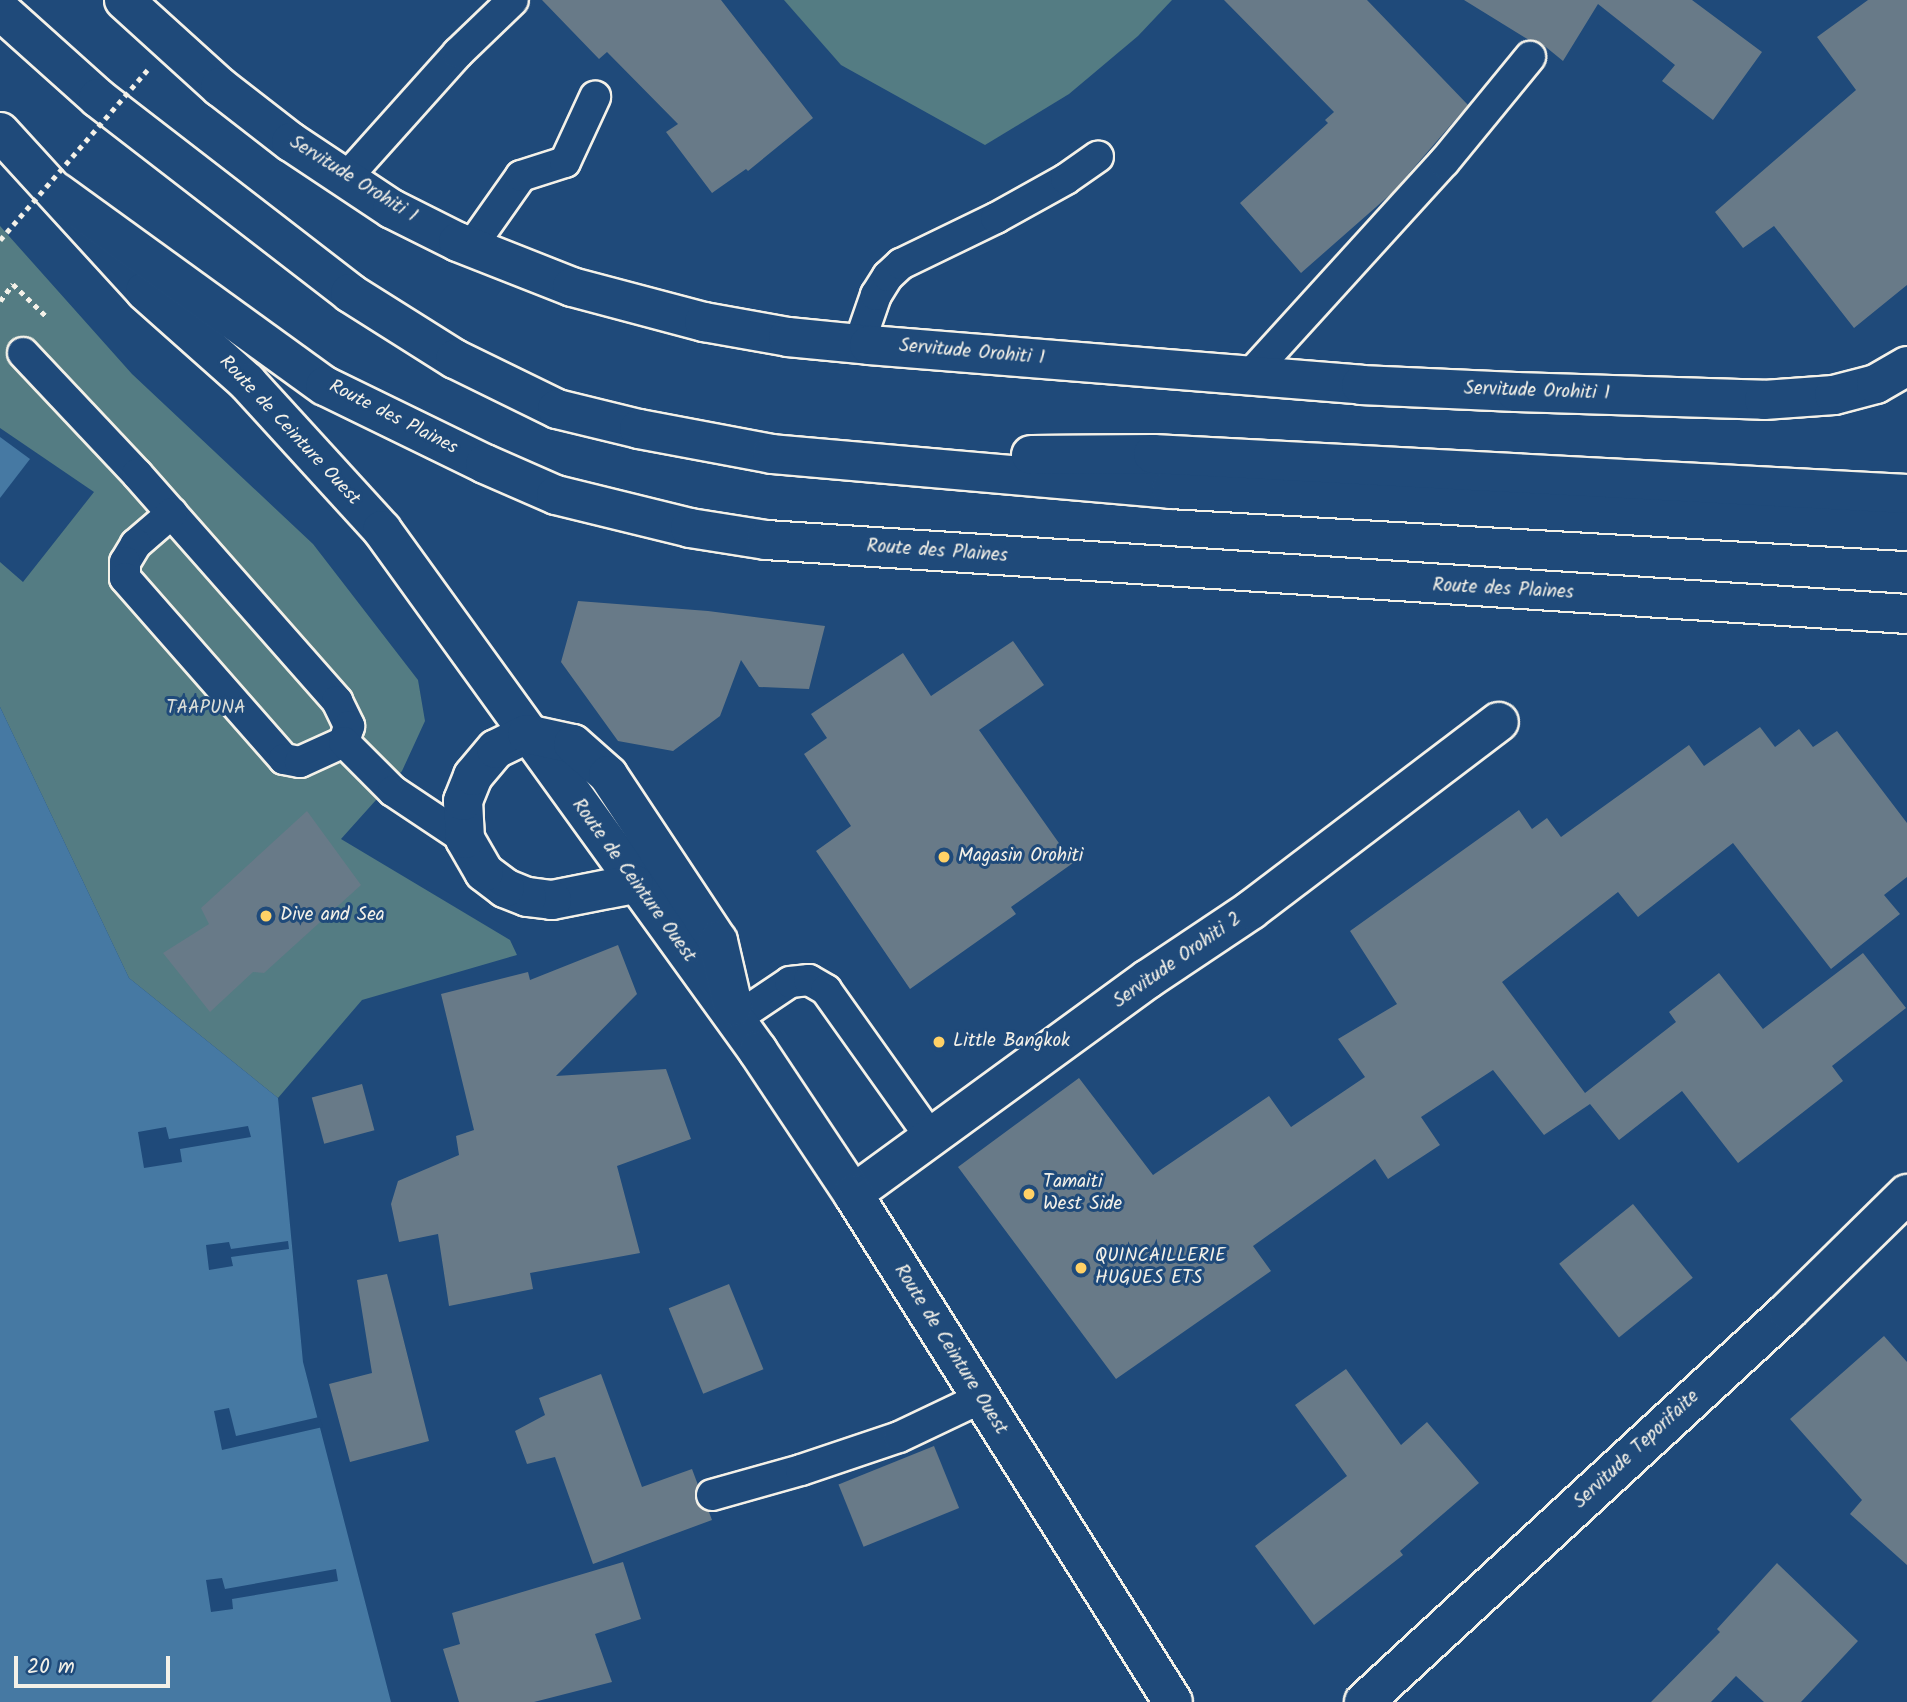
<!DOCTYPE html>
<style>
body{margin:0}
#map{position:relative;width:1907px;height:1702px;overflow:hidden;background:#1f4a7a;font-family:Kalam,sans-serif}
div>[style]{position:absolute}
.green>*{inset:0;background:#547c83}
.water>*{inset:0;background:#4679a3}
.pier>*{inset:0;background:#1f4a7a}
.building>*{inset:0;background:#687a88;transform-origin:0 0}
.path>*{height:4.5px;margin-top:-2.25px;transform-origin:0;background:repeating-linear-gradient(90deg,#f4f1e8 0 5px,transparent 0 10px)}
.roads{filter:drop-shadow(2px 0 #f4f1e8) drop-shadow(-2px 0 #f4f1e8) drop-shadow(0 2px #f4f1e8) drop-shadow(0 -2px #f4f1e8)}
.service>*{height:30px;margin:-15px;padding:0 15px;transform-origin:15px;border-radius:15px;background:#1f4a7a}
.minor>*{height:38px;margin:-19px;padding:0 19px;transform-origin:19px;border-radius:19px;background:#1f4a7a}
.primary>*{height:38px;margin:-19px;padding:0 19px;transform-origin:19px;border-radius:19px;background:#1f4a7a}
.trunk>*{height:38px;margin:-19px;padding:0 19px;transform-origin:19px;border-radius:19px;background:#1f4a7a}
.path-bridge>*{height:4.5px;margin-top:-2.25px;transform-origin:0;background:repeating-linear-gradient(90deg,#f4f1e8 0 5px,transparent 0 10px)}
.dots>*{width:19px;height:19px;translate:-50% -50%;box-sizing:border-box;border:4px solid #1f4a7a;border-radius:50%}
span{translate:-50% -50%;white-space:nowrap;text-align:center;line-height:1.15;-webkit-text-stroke:6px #1f4a7a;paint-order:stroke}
.street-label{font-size:19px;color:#f4f1e8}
.park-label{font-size:19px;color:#dcdfd9}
.poi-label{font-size:19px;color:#f4f1e8}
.left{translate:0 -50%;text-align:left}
.scale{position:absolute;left:14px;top:1656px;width:156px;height:32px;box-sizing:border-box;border:4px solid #f4f1e8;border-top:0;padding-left:9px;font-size:21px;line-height:24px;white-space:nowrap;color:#f4f1e8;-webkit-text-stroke:5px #1f4a7a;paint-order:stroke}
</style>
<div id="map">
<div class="green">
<div style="clip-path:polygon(784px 0,1172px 0,1138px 36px,1069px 94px,985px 145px,841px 65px)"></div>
<div style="clip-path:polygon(0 226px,132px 374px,313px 544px,418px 680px,425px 721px,402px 771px,341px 839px,510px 940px,517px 955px,362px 1000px,278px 1098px,129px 978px,0 707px,0 562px,23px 582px,94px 492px,0 428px)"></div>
</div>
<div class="water">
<div style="clip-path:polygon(0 437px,30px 459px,0 498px)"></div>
<div style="clip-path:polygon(0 707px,129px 978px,278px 1098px,303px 1362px,391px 1702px,0 1702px)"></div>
</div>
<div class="pier">
<div style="clip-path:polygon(248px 1126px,251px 1137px,180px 1149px,182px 1162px,144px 1168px,138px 1132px,166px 1127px,169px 1139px)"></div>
<div style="clip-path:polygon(288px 1241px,289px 1249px,231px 1257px,233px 1266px,209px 1270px,206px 1245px,229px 1242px,231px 1249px)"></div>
<div style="clip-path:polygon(229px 1408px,236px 1436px,319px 1417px,323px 1427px,222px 1450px,214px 1411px)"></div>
<div style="clip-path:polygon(336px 1569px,338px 1581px,232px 1599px,233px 1609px,211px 1612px,206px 1580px,222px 1578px,225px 1589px)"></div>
</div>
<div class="building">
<div style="clip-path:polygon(542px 0,721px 0,813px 118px,748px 171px,746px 169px,712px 193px,666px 132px,678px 124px,607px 52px,599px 59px)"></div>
<div style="clip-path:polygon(1224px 0,1367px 0,1468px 105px,1392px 193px,1301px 273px,1240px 203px,1328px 123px,1325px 120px,1334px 112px)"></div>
<div style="clip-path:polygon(1464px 0,1692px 0,1762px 52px,1713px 120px,1662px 81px,1675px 65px,1598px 4px,1563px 61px,1541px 43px,1529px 40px)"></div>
<div style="clip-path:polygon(1868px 0,1907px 0,1907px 285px,1854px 328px,1774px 226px,1743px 248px,1715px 212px,1856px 90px,1817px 37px)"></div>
<div style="clip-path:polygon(578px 601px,708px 611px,825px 626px,809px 689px,759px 687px,741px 660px,720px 716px,673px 751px,618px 741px,561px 662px)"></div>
<div style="clip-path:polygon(1013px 641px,1044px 685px,979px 730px,1073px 863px,1011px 907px,1016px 914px,910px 989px,816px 851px,851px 826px,804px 754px,827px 738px,811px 714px,903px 653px,931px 696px)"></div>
<div style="clip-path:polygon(1760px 727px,1775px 747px,1799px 729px,1813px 747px,1837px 731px,1907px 823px,1907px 877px,1884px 895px,1900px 914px,1831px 969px,1733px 843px,1638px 917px,1618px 892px,1502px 982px,1585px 1093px,1676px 1022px,1669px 1012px,1719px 973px,1763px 1029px,1863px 953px,1906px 1008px,1832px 1066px,1843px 1081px,1738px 1163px,1682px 1091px,1619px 1140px,1590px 1104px,1544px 1135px,1493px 1070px,1421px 1117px,1440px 1145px,1388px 1179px,1375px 1159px,1253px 1246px,1271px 1271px,1116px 1379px,958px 1167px,1079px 1078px,1153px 1175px,1269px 1096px,1291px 1127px,1365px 1077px,1338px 1039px,1397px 1004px,1350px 931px,1519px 810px,1532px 829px,1547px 818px,1561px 837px,1689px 745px,1704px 766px)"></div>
<div style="clip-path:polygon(307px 811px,361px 885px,264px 973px,253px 972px,210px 1012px,163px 953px,209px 924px,201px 908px)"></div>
<div style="clip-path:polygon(618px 945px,637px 994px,556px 1076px,666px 1069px,691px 1139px,617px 1166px,640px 1253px,530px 1273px,533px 1289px,449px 1306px,438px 1234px,399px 1242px,391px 1204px,398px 1181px,459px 1155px,456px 1136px,474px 1130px,441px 994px,528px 972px,530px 980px)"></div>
<div style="left:362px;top:1084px;width:48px;height:52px;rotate:75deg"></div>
<div style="left:1633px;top:1204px;width:95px;height:95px;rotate:51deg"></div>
<div style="clip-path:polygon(387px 1274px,429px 1441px,350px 1462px,329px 1384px,372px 1373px,357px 1280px)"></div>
<div style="left:729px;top:1284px;width:92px;height:65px;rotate:68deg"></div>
<div style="clip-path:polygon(1884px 1336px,1907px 1362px,1907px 1565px,1850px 1514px,1862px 1500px,1790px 1419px)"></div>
<div style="clip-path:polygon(1346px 1369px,1401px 1445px,1427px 1422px,1479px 1483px,1400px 1551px,1403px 1555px,1314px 1625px,1255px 1546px,1347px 1476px,1295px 1405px)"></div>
<div style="clip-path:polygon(601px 1374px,642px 1487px,692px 1469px,698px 1485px,695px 1500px,700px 1508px,709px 1512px,712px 1520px,593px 1564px,555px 1457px,527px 1464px,515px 1431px,545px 1415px,539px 1398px)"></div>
<div style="left:934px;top:1446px;width:67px;height:103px;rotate:68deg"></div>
<div style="clip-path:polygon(623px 1562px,641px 1619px,595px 1634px,612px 1682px,534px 1702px,459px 1702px,443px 1649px,460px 1644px,452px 1613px)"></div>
<div style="clip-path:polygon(1777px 1563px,1858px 1641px,1801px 1702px,1764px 1702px,1736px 1676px,1711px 1702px,1651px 1702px,1720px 1632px,1717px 1629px)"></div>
</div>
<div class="path">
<div style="left:0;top:301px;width:21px;rotate:-53deg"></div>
<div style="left:13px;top:284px;width:45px;rotate:44.1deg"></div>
</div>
<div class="roads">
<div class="service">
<div style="left:345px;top:179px;width:169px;rotate:-48.1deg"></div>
<div style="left:458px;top:53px;width:76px;rotate:-43.9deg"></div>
<div style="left:471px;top:247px;width:87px;rotate:-54.8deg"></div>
<div style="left:521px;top:176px;width:46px;rotate:-17.7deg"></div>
<div style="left:565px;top:162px;width:72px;rotate:-65.2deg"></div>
<div style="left:859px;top:344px;width:52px;rotate:-70.9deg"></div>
<div style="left:876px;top:295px;width:22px;rotate:-58deg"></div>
<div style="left:888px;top:276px;width:18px;rotate:-43deg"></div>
<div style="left:901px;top:264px;width:106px;rotate:-25.8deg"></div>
<div style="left:996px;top:218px;width:80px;rotate:-29.1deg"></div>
<div style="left:1066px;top:179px;width:39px;rotate:-35deg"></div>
<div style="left:23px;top:353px;width:166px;rotate:46.7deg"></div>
<div style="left:137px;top:474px;width:303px;rotate:48.6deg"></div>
<div style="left:337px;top:701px;width:28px;rotate:64deg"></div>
<div style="left:349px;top:726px;width:17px;rotate:107deg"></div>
<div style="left:1249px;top:376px;width:290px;rotate:-47.7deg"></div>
<div style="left:1444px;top:162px;width:136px;rotate:-50.7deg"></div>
<div style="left:172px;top:513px;width:48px;rotate:139.3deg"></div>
<div style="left:136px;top:544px;width:21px;rotate:121deg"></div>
<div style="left:125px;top:562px;width:16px;rotate:90deg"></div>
<div style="left:125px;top:578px;width:241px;rotate:48.7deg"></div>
<div style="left:284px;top:759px;width:16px;rotate:11deg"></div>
<div style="left:300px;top:762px;width:48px;rotate:-24.4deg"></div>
<div style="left:344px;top:742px;width:69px;rotate:45deg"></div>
<div style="left:393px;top:791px;width:87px;rotate:33.7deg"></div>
<div style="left:735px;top:1019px;width:66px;rotate:-33.9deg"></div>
<div style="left:790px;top:982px;width:19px;rotate:-6deg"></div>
<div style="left:809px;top:980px;width:20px;rotate:30deg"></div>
<div style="left:826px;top:990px;width:181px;rotate:54.6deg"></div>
<div style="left:712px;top:1495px;width:92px;rotate:-15.7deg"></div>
<div style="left:801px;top:1470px;width:103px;rotate:-18.6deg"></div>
<div style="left:899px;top:1437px;width:91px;rotate:-25.4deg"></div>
</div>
<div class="minor">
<div style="left:124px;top:0;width:130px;rotate:42.2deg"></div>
<div style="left:220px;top:87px;width:90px;rotate:37.8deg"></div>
<div style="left:291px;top:142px;width:121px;rotate:33.6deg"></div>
<div style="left:392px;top:209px;width:74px;rotate:26.6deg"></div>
<div style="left:458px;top:242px;width:123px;rotate:21.5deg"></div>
<div style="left:572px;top:287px;width:137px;rotate:14.9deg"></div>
<div style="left:704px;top:322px;width:85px;rotate:10.1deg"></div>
<div style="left:788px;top:337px;width:81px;rotate:5.6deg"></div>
<div style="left:869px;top:345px;width:494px;rotate:4.6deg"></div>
<div style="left:1361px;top:385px;width:155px;rotate:2.6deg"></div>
<div style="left:1516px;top:392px;width:248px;rotate:1.8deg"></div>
<div style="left:1764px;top:400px;width:70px;rotate:-4.1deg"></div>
<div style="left:1834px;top:395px;width:43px;rotate:-14.7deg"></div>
<div style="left:1876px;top:384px;width:36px;rotate:-30deg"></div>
<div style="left:853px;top:1194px;width:365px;rotate:-36.1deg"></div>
<div style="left:1148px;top:979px;width:124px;rotate:-33.8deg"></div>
<div style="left:1251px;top:910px;width:311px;rotate:-37.2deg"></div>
<div style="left:1364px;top:1702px;width:577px;rotate:-42.68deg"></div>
<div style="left:1788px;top:1311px;width:167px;rotate:-44.5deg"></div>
</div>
<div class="primary">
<div style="left:0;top:10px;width:132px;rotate:41.9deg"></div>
<div style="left:0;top:132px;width:215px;rotate:47.6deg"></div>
<div style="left:145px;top:291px;width:137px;rotate:41.7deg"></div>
<div style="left:247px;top:382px;width:200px;rotate:47.6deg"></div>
<div style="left:382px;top:530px;width:643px;rotate:54.18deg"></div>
<div style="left:758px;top:1051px;width:172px;rotate:56.4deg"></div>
<div style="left:853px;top:1194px;width:600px;rotate:57.79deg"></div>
<div style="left:634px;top:884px;width:84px;rotate:169deg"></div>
<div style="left:552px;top:900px;width:25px;rotate:-173deg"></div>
<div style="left:527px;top:897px;width:24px;rotate:-158deg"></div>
<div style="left:505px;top:888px;width:26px;rotate:-143deg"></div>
<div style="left:484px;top:872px;width:38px;rotate:-120deg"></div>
<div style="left:465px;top:839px;width:38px;rotate:-93deg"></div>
<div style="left:463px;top:801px;width:27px;rotate:-68deg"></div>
<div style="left:473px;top:776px;width:35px;rotate:-50deg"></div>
<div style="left:496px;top:749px;width:34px;rotate:-26deg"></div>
<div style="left:527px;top:734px;width:47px;rotate:12.3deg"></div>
<div style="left:573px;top:744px;width:47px;rotate:41.5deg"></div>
<div style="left:608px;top:775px;width:199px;rotate:56.5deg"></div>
<div style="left:718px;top:941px;width:67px;rotate:77deg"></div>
</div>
<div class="trunk">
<div style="left:98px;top:98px;width:319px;rotate:37.7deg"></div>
<div style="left:350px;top:293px;width:124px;rotate:32.2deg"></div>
<div style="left:455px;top:359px;width:114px;rotate:26.1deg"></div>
<div style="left:557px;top:409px;width:84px;rotate:13.7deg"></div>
<div style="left:639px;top:429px;width:135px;rotate:10.6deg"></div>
<div style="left:772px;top:454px;width:401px;rotate:5deg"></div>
<div style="left:1171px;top:489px;width:737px;rotate:3.27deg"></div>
<div style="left:58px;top:193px;width:329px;rotate:35.9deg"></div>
<div style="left:325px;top:386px;width:178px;rotate:26deg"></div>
<div style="left:485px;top:464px;width:77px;rotate:23.6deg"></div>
<div style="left:556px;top:495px;width:138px;rotate:13.8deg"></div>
<div style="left:690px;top:528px;width:77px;rotate:9deg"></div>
<div style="left:766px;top:540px;width:1143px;rotate:3.71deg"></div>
<div style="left:1031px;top:455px;width:122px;rotate:-0.5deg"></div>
<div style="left:1153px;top:454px;width:755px;rotate:3.04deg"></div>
</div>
</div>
<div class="path-bridge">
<div style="left:0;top:240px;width:226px;rotate:-49.1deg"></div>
</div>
<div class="dots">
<div style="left:944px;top:857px;background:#ffd166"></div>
<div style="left:266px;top:916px;background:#ffd166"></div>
<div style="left:939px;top:1042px;background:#ffd166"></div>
<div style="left:1029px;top:1194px;background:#ffd166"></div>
<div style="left:1081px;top:1268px;background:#ffd166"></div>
</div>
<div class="street-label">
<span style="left:353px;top:180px;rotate:32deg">Servitude Orohiti 1</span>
<span style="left:972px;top:353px;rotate:5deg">Servitude Orohiti 1</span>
<span style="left:1537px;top:392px;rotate:2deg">Servitude Orohiti 1</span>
<span style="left:393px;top:418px;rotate:27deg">Route des Plaines</span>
<span style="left:289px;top:431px;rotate:47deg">Route de Ceinture Ouest</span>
<span style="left:937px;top:552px;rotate:4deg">Route des Plaines</span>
<span style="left:1503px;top:590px;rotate:3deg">Route des Plaines</span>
<span style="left:633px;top:881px;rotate:54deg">Route de Ceinture Ouest</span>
<span style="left:1178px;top:961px;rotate:-35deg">Servitude Orohiti 2</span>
<span style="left:950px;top:1350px;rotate:58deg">Route de Ceinture Ouest</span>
<span style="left:1637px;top:1450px;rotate:-43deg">Servitude Teporifaite</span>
</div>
<div class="park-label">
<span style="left:206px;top:709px">TAAPUNA</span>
</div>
<div class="poi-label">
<span class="left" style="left:958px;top:857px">Magasin Orohiti</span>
<span class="left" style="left:280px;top:916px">Dive and Sea</span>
<span class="left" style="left:953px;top:1042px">Little Bangkok</span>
<span class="left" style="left:1043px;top:1194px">Tamaiti<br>West Side</span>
<span class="left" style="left:1095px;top:1268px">QUINCAILLERIE<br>HUGUES ETS</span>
</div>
<div class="scale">20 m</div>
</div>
